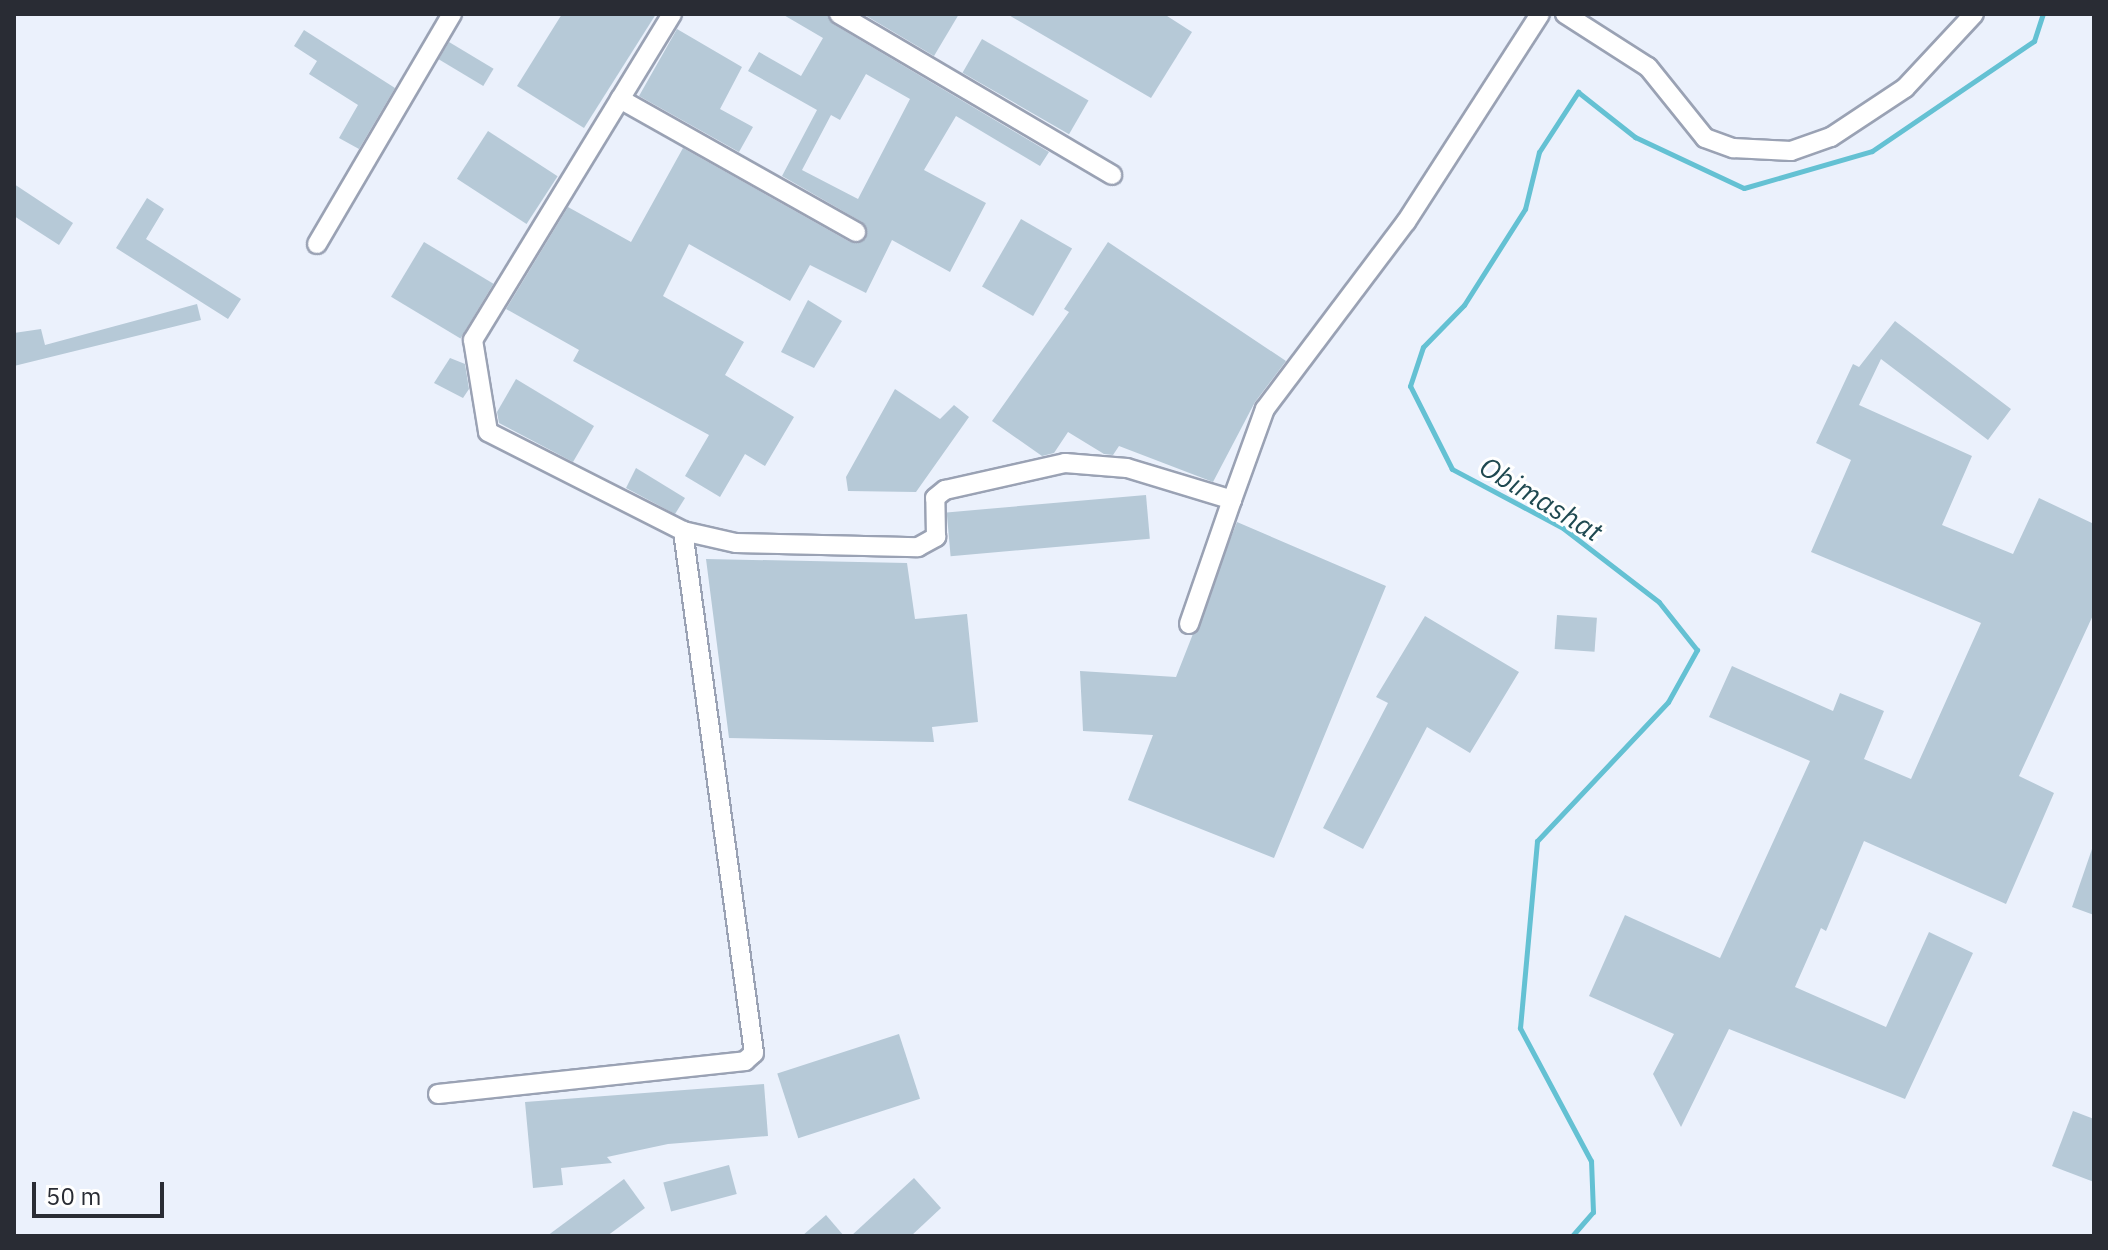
<!DOCTYPE html>
<style>
body{margin:0}
#map{position:relative;width:2108px;height:1250px;overflow:hidden;background:#ebf1fc;font-family:"IBM Plex Sans",sans-serif}
div>[style]{position:absolute}
.stream>*{height:5px;margin:-2.5px;padding:0 2.5px;transform-origin:2.5px;border-radius:2.5px;background:#64c1d3}
.building>*{inset:0;background:#b6c9d7;transform-origin:0 0}
.roads{filter:drop-shadow(2px 0 #9aa2b4) drop-shadow(-2px 0 #9aa2b4) drop-shadow(0 2px #9aa2b4) drop-shadow(0 -2px #9aa2b4)}
.street>*{height:18px;margin:-9px;padding:0 9px;transform-origin:9px;border-radius:9px;background:#fff}
span{translate:-50% -50%;white-space:nowrap;text-align:center;line-height:1.15;-webkit-text-stroke:6px #fff;paint-order:stroke}
.water-label{font-size:28px;color:#1f4951;font-style:italic}
.frame{position:absolute;inset:0;border:16px solid #292c34;pointer-events:none}
.scale{position:absolute;left:32px;top:1182px;width:132px;height:36px;box-sizing:border-box;border:4px solid #292c34;border-top:0;padding-left:10px;font-size:24px;line-height:28px;white-space:nowrap;color:#292c34;-webkit-text-stroke:6px #fff;paint-order:stroke}
</style>
<div id="map">
<div class="stream">
<div style="left:1572px;top:1236px;width:32px;rotate:-49deg"></div>
<div style="left:1593px;top:1212px;width:51px;rotate:-92.2deg"></div>
<div style="left:1591px;top:1161px;width:151px;rotate:-118.1deg"></div>
<div style="left:1520px;top:1028px;width:188px;rotate:-84.8deg"></div>
<div style="left:1537px;top:841px;width:191px;rotate:-46.7deg"></div>
<div style="left:1668px;top:702px;width:60px;rotate:-60.9deg"></div>
<div style="left:1697px;top:650px;width:61px;rotate:-128.4deg"></div>
<div style="left:1659px;top:602px;width:121px;rotate:-142.4deg"></div>
<div style="left:1563px;top:528px;width:126px;rotate:-152deg"></div>
<div style="left:1452px;top:469px;width:93px;rotate:-116.8deg"></div>
<div style="left:1410px;top:386px;width:41px;rotate:-71.6deg"></div>
<div style="left:1423px;top:347px;width:59px;rotate:-45.7deg"></div>
<div style="left:1464px;top:305px;width:114px;rotate:-57.6deg"></div>
<div style="left:1525px;top:209px;width:59px;rotate:-76.2deg"></div>
<div style="left:1539px;top:152px;width:72px;rotate:-57deg"></div>
<div style="left:1578px;top:92px;width:73px;rotate:38.3deg"></div>
<div style="left:1635px;top:137px;width:120px;rotate:25.1deg"></div>
<div style="left:1744px;top:188px;width:133px;rotate:-16.1deg"></div>
<div style="left:1872px;top:151px;width:196px;rotate:-34.2deg"></div>
<div style="left:2034px;top:41px;width:28px;rotate:-72deg"></div>
</div>
<div class="building">
<div style="clip-path:polygon(562px 14px,656px 14px,584px 128px,517px 86px)"></div>
<div style="clip-path:polygon(evenodd,782px 14px,827px 14px,833px 24px,1049px 152px,1040px 166px,956px 116px,924px 170px,986px 203px,950px 272px,892px 240px,866px 293px,810px 265px,790px 301px,689px 244px,663px 296px,744px 342px,725px 375px,794px 417px,765px 466px,745px 454px,720px 497px,685px 476px,709px 435px,573px 361px,579px 350px,506px 309px,568px 207px,631px 242px,683px 148px,850px 242px,866px 239px,862px 222px,782px 176px,817px 110px,748px 71px,759px 52px,801px 76px,823px 38px,782px 14px,866px 74px,910px 99px,858px 199px,802px 170px,831px 115px,840px 120px,866px 74px)"></div>
<div style="clip-path:polygon(863px 14px,959px 14px,934px 56px)"></div>
<div style="clip-path:polygon(1007px 14px,1164px 14px,1192px 32px,1151px 98px)"></div>
<div style="clip-path:polygon(677px 29px,742px 67px,720px 109px,753px 127px,739px 152px,639px 96px)"></div>
<div style="clip-path:polygon(304px 30px,395px 88px,359px 149px,339px 138px,358px 105px,309px 74px,317px 61px,294px 46px)"></div>
<div style="left:982px;top:39px;width:123px;height:39px;rotate:30deg"></div>
<div style="left:449px;top:42px;width:52px;height:20px;rotate:31deg"></div>
<div style="left:488px;top:131px;width:83px;height:57px;rotate:33deg"></div>
<div style="clip-path:polygon(14px 184px,73px 223px,59px 245px,14px 216px)"></div>
<div style="clip-path:polygon(147px 198px,164px 209px,146px 239px,241px 299px,228px 319px,116px 248px)"></div>
<div style="left:1021px;top:219px;width:59px;height:78px;rotate:30deg"></div>
<div style="left:424px;top:242px;width:81px;height:64px;rotate:31deg"></div>
<div style="clip-path:polygon(1108px 242px,1286px 361px,1255px 402px,1213px 482px,1119px 446px,1113px 455px,1104px 454px,1068px 432px,1054px 453px,1042px 456px,992px 421px,1069px 312px,1064px 309px)"></div>
<div style="clip-path:polygon(808px 300px,842px 321px,814px 368px,781px 352px)"></div>
<div style="clip-path:polygon(197px 304px,201px 320px,14px 366px,14px 333px,41px 329px,45px 345px)"></div>
<div style="clip-path:polygon(1895px 321px,2011px 409px,1988px 440px,1881px 359px,1859px 405px,1972px 456px,1942px 525px,2013px 554px,2039px 498px,2094px 524px,2094px 613px,2019px 776px,2054px 793px,2006px 904px,1864px 841px,1826px 931px,1821px 928px,1795px 987px,1886px 1027px,1929px 932px,1973px 953px,1905px 1099px,1729px 1029px,1681px 1127px,1653px 1074px,1674px 1034px,1589px 996px,1625px 915px,1720px 958px,1810px 761px,1709px 717px,1732px 666px,1833px 711px,1840px 693px,1884px 711px,1864px 759px,1911px 779px,1981px 623px,1811px 552px,1851px 460px,1816px 443px,1853px 364px,1859px 367px)"></div>
<div style="clip-path:polygon(450px 358px,465px 364px,469px 389px,463px 398px,434px 383px)"></div>
<div style="clip-path:polygon(516px 379px,594px 426px,573px 462px,499px 423px,497px 412px)"></div>
<div style="clip-path:polygon(895px 389px,940px 419px,954px 405px,969px 417px,916px 492px,848px 491px,846px 477px)"></div>
<div style="clip-path:polygon(636px 468px,685px 498px,675px 514px,626px 488px)"></div>
<div style="left:1146px;top:495px;width:44px;height:200px;rotate:85deg"></div>
<div style="clip-path:polygon(1237px 522px,1386px 586px,1274px 858px,1128px 800px,1153px 735px,1083px 731px,1080px 671px,1176px 677px)"></div>
<div style="clip-path:polygon(706px 559px,907px 563px,915px 619px,967px 614px,978px 722px,932px 727px,934px 742px,729px 738px)"></div>
<div style="left:1557px;top:615px;width:40px;height:34px;rotate:4deg"></div>
<div style="clip-path:polygon(1425px 616px,1519px 672px,1470px 753px,1427px 727px,1363px 849px,1323px 828px,1388px 703px,1376px 697px)"></div>
<div style="clip-path:polygon(2092px 849px,2094px 849px,2094px 915px,2072px 907px)"></div>
<div style="left:899px;top:1034px;width:68px;height:128px;rotate:72deg"></div>
<div style="clip-path:polygon(764px 1084px,768px 1136px,668px 1144px,607px 1157px,612px 1163px,561px 1168px,563px 1185px,533px 1188px,525px 1102px)"></div>
<div style="clip-path:polygon(2073px 1111px,2094px 1119px,2094px 1182px,2052px 1166px)"></div>
<div style="left:729px;top:1165px;width:30px;height:68px;rotate:75deg"></div>
<div style="clip-path:polygon(914px 1178px,941px 1208px,911px 1236px,851px 1236px)"></div>
<div style="clip-path:polygon(624px 1179px,645px 1208px,607px 1236px,547px 1236px)"></div>
<div style="clip-path:polygon(826px 1215px,844px 1236px,802px 1236px)"></div>
</div>
<div class="roads">
<div class="street">
<div style="left:672px;top:14px;width:382px;rotate:121.4deg"></div>
<div style="left:473px;top:340px;width:93px;rotate:80.7deg"></div>
<div style="left:488px;top:432px;width:219px;rotate:26.9deg"></div>
<div style="left:683px;top:531px;width:54px;rotate:12.8deg"></div>
<div style="left:736px;top:543px;width:182px;rotate:1.3deg"></div>
<div style="left:918px;top:547px;width:21px;rotate:-29deg"></div>
<div style="left:936px;top:537px;width:39px;rotate:-91deg"></div>
<div style="left:935px;top:498px;width:13px;rotate:-39deg"></div>
<div style="left:945px;top:490px;width:123px;rotate:-12.7deg"></div>
<div style="left:1065px;top:463px;width:62px;rotate:4.6deg"></div>
<div style="left:1127px;top:468px;width:110px;rotate:16.9deg"></div>
<div style="left:1232px;top:500px;width:97px;rotate:-70.1deg"></div>
<div style="left:1265px;top:409px;width:234px;rotate:-53deg"></div>
<div style="left:1406px;top:222px;width:247px;rotate:-57.2deg"></div>
<div style="left:839px;top:14px;width:317px;rotate:30.5deg"></div>
<div style="left:1565px;top:14px;width:98px;rotate:32.6deg"></div>
<div style="left:1648px;top:67px;width:91px;rotate:51.2deg"></div>
<div style="left:1705px;top:138px;width:30px;rotate:20deg"></div>
<div style="left:1733px;top:148px;width:58px;rotate:3deg"></div>
<div style="left:1791px;top:151px;width:42px;rotate:-19.3deg"></div>
<div style="left:1831px;top:137px;width:89px;rotate:-33.5deg"></div>
<div style="left:1905px;top:88px;width:101px;rotate:-47deg"></div>
<div style="left:620px;top:99px;width:271px;rotate:29.4deg"></div>
<div style="left:317px;top:244px;width:267px;rotate:-59.6deg"></div>
<div style="left:1189px;top:624px;width:131px;rotate:-70.9deg"></div>
<div style="left:438px;top:1094px;width:309px;rotate:-6.1deg"></div>
<div style="left:745px;top:1061px;width:12px;rotate:-42deg"></div>
<div style="left:754px;top:1053px;width:527px;rotate:-97.75deg"></div>
</div>
</div>
<div class="water-label">
<span style="left:1541px;top:499px;rotate:31deg">Obimashat</span>
</div>
<div class="frame"></div>
<div class="scale">50 m</div>
</div>
